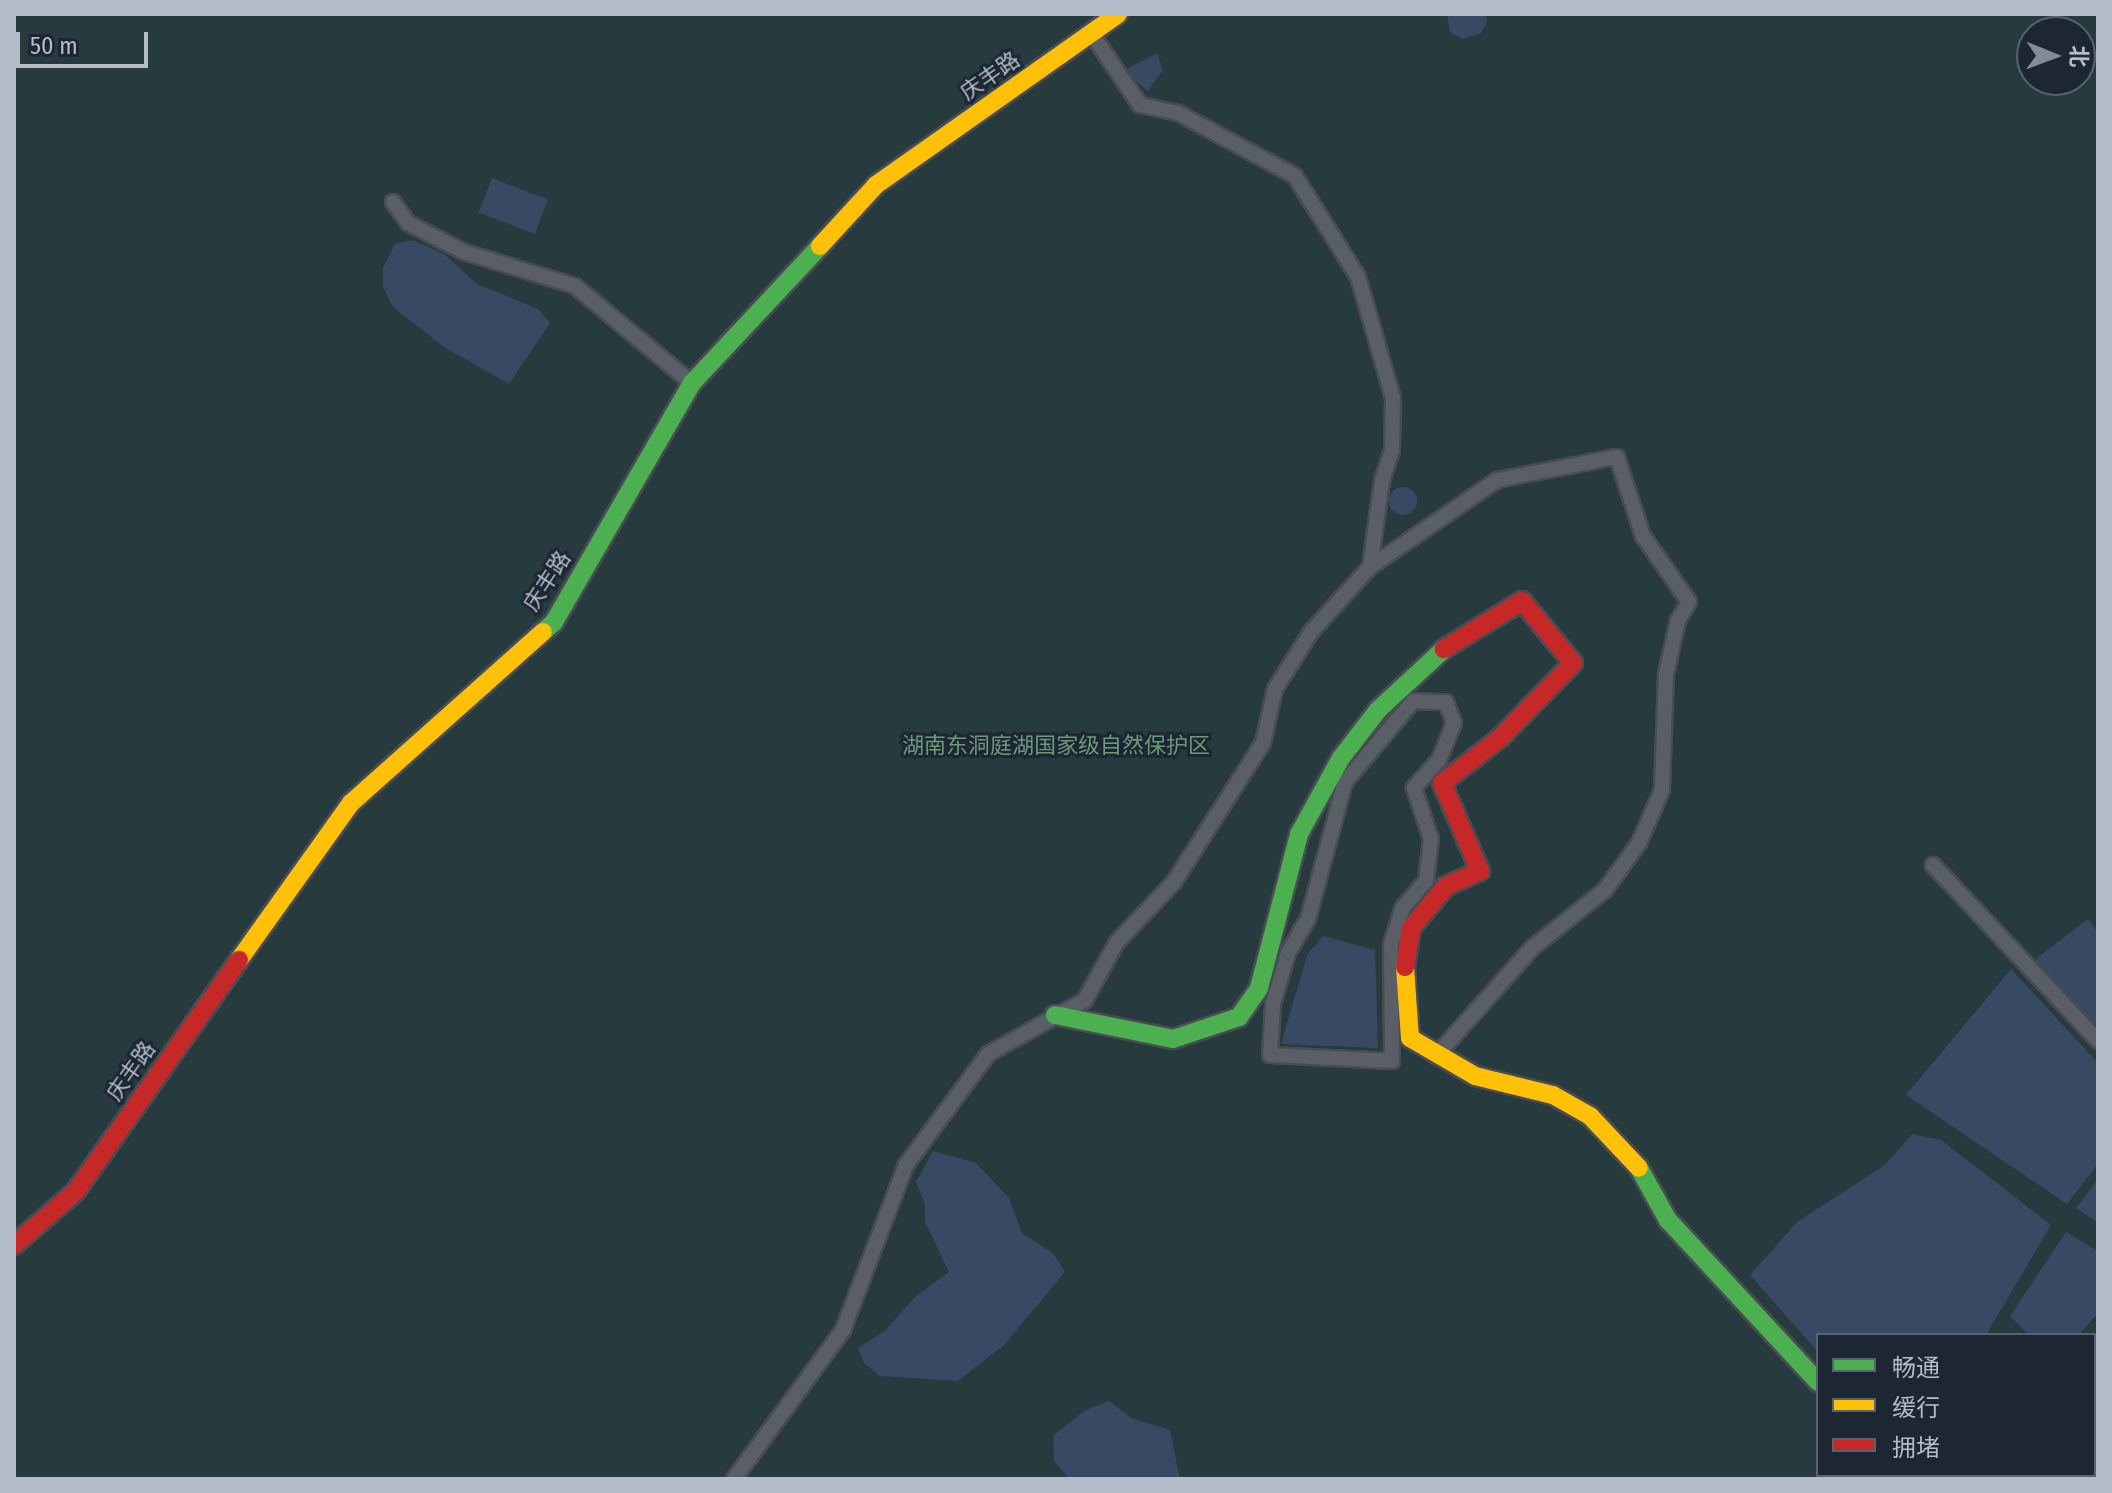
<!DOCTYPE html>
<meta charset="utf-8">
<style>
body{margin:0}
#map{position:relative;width:2112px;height:1493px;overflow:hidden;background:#2a3038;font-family:"Fira Sans Condensed","Noto Sans SC",sans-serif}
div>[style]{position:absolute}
.green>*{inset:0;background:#273a3e}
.water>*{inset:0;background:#384963;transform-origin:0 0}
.round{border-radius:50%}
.path>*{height:3px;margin-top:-1.5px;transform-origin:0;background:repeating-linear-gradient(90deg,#5d636a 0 6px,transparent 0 12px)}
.roads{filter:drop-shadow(2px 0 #484c53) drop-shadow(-2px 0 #484c53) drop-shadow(0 2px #484c53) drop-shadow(0 -2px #484c53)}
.street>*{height:14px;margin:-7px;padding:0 7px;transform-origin:7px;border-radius:7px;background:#5a5e66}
.fast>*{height:18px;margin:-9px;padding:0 9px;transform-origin:9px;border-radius:9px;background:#4caf50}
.slow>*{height:18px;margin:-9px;padding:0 9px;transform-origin:9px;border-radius:9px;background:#ffc107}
.jam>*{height:18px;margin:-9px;padding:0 9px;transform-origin:9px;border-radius:9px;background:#c62828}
span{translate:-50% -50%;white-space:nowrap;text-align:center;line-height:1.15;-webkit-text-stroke:6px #1d2633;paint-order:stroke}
.street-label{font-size:22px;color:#b4bcc9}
.park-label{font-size:22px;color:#6b9a76}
.frame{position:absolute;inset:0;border:16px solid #b4bcc9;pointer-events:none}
.legend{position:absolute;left:1816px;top:1333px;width:280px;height:144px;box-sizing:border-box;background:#1d2633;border:2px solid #59626f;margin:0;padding:10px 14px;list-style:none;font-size:24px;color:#b4bcc9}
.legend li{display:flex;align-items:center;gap:16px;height:40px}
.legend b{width:40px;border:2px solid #59626f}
.north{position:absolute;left:2016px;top:16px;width:80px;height:80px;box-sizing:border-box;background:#1d2633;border:2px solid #59626f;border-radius:50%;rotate:91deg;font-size:22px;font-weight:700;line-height:32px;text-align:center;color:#b4bcc9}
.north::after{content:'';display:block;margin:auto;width:28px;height:36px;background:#848b96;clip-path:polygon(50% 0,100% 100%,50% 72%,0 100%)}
.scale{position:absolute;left:16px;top:32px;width:132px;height:36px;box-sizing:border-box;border:4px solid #b4bcc9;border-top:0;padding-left:10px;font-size:24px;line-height:28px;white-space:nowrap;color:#b4bcc9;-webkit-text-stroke:6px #1d2633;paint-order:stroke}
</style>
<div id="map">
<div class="green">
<div style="clip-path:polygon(evenodd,14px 14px,2098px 14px,2098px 1479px,14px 1479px,14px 14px,2032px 32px,2080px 32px,2080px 80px,2032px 80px,2032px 32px,14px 14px,1818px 1335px,2094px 1335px,2094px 1475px,1818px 1475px,1818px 1335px)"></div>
</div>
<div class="water">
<div style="clip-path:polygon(1447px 14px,1486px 14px,1487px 22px,1480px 34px,1462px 39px,1450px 32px)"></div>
<div style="clip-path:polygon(1157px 53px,1163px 70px,1148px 91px,1123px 71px)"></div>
<div style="left:492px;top:178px;width:60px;height:37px;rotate:21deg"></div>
<div style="clip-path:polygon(413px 240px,444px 254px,477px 284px,538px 309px,550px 323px,509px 384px,444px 347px,393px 307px,383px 287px,383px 268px,395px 244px)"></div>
<div class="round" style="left:1389px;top:487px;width:28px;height:28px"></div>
<div style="clip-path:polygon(2088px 919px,2098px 932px,2098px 1034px,2029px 964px)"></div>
<div style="clip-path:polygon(1323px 936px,1375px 950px,1378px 1048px,1281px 1044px,1307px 955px)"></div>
<div style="clip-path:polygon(2011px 969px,2098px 1063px,2098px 1164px,2067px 1204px,1906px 1095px)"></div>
<div style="clip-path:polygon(1912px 1134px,1941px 1140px,2051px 1225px,1986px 1335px,1818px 1335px,1818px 1352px,1750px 1275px,1797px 1222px,1885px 1165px)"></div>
<div style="clip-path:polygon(933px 1151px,976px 1163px,1009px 1198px,1022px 1233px,1053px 1253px,1065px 1272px,1004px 1345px,958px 1381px,880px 1376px,864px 1363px,858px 1348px,885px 1331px,915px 1297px,949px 1272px,925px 1222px,925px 1204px,916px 1182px)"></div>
<div style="clip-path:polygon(2098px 1179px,2098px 1223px,2076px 1208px)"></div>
<div style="clip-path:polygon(2066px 1232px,2098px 1251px,2098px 1313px,2079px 1335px,2029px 1335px,2010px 1316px)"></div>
<div style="clip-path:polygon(1109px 1401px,1131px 1418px,1170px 1430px,1180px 1479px,1069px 1479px,1054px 1461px,1053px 1436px,1084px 1411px)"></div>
</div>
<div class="path">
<div style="left:2094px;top:1365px;width:6px;rotate:-51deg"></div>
<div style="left:1999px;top:1479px;width:6px;rotate:-45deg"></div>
</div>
<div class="roads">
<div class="street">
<div style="left:393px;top:202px;width:26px;rotate:54deg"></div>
<div style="left:408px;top:223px;width:63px;rotate:27.4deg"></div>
<div style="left:464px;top:252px;width:116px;rotate:17deg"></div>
<div style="left:575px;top:286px;width:152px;rotate:39.7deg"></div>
<div style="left:1370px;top:567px;width:154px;rotate:-34.4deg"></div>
<div style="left:1497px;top:480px;width:122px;rotate:-10.9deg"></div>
<div style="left:1617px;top:457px;width:83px;rotate:71.8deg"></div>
<div style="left:1643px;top:536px;width:80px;rotate:55.1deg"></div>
<div style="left:1689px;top:602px;width:21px;rotate:121deg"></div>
<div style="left:1678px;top:620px;width:55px;rotate:102.5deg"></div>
<div style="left:1666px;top:674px;width:116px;rotate:92deg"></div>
<div style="left:1662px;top:790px;width:58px;rotate:113.5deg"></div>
<div style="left:1639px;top:843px;width:58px;rotate:125.9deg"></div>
<div style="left:1605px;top:890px;width:92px;rotate:141.6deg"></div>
<div style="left:1533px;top:947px;width:146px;rotate:131.7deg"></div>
<div style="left:1413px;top:701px;width:33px;rotate:2deg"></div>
<div style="left:1446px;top:702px;width:22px;rotate:69deg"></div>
<div style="left:1454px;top:723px;width:40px;rotate:112deg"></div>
<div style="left:1439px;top:760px;width:38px;rotate:132deg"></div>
<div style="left:1414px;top:788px;width:54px;rotate:71.6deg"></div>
<div style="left:1431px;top:839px;width:42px;rotate:96.8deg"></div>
<div style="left:1426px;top:881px;width:35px;rotate:131deg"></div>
<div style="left:1403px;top:907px;width:39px;rotate:108deg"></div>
<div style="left:1391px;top:944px;width:117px;rotate:89.5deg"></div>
<div style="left:1392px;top:1061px;width:122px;rotate:-177.2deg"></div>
<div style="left:1270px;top:1055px;width:51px;rotate:-86.6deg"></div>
<div style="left:1273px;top:1004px;width:53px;rotate:-73.6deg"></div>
<div style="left:1288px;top:953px;width:39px;rotate:-60deg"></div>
<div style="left:1308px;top:919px;width:142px;rotate:-74.9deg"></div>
<div style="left:1345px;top:782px;width:106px;rotate:-50deg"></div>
<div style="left:1933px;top:865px;width:241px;rotate:46.8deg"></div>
<div style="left:1905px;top:1475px;width:6px;rotate:45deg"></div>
<div style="left:734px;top:1479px;width:185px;rotate:-53.8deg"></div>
<div style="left:843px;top:1330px;width:177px;rotate:-69.1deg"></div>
<div style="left:906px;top:1165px;width:138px;rotate:-53.5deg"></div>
<div style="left:988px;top:1054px;width:111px;rotate:-29.1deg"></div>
<div style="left:1085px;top:1000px;width:66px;rotate:-61.1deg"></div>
<div style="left:1117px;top:942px;width:83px;rotate:-46.5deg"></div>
<div style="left:1174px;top:882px;width:165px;rotate:-57.4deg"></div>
<div style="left:1263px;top:743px;width:55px;rotate:-77.5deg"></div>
<div style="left:1275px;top:689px;width:67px;rotate:-57.7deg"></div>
<div style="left:1311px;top:632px;width:88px;rotate:-47.8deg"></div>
<div style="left:1370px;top:567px;width:87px;rotate:-82.1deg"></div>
<div style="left:1382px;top:481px;width:32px;rotate:-72deg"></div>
<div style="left:1392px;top:451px;width:53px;rotate:-88.9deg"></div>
<div style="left:1393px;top:398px;width:126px;rotate:-106.1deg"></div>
<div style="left:1358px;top:277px;width:119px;rotate:-122deg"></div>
<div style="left:1295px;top:176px;width:133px;rotate:-151.7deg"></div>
<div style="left:1178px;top:113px;width:39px;rotate:-168deg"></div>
<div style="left:1140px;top:105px;width:87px;rotate:-124.2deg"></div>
</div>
<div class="fast">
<div style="left:543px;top:632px;width:15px;rotate:-42deg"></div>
<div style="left:554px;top:622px;width:276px;rotate:-60deg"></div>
<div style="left:692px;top:383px;width:187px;rotate:-46.9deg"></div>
<div style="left:1055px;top:1015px;width:120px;rotate:11.5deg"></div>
<div style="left:1173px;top:1039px;width:70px;rotate:-18.4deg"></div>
<div style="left:1239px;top:1017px;width:35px;rotate:-55deg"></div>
<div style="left:1259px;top:988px;width:159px;rotate:-75.4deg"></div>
<div style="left:1299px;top:834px;width:87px;rotate:-61.1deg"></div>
<div style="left:1341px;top:758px;width:61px;rotate:-52.4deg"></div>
<div style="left:1378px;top:710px;width:90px;rotate:-42.7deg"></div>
<div style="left:1639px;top:1168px;width:60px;rotate:60.9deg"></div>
<div style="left:1668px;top:1220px;width:221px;rotate:47.2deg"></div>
</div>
<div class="slow">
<div style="left:820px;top:246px;width:83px;rotate:-47.4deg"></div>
<div style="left:876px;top:185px;width:296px;rotate:-35.2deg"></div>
<div style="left:239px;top:960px;width:193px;rotate:-54.5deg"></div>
<div style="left:351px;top:803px;width:257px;rotate:-41.7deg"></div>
<div style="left:1405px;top:967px;width:71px;rotate:86deg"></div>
<div style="left:1410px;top:1038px;width:75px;rotate:30.3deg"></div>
<div style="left:1475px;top:1076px;width:80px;rotate:13.7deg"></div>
<div style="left:1553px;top:1095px;width:43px;rotate:29.6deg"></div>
<div style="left:1590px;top:1116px;width:71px;rotate:46.7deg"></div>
</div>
<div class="jam">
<div style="left:1405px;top:967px;width:39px;rotate:-81deg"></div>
<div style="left:1411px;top:928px;width:55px;rotate:-50.2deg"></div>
<div style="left:1446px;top:886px;width:37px;rotate:-24deg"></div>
<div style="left:1480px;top:871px;width:96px;rotate:-113.4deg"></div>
<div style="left:1442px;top:783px;width:73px;rotate:-37.8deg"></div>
<div style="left:1500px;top:738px;width:105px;rotate:-45.8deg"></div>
<div style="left:1573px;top:663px;width:80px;rotate:-129.4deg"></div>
<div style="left:1522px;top:601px;width:92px;rotate:148.4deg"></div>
<div style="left:14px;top:1245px;width:82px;rotate:-41.1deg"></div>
<div style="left:76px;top:1191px;width:283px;rotate:-54.8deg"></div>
</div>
</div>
<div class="street-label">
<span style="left:990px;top:76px;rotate:-35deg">庆丰路</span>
<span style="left:547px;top:581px;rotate:-57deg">庆丰路</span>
<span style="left:131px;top:1071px;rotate:-55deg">庆丰路</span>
</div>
<div class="park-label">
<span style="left:1056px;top:746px">湖南东洞庭湖国家级自然保护区</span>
</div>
<div class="frame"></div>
<ul class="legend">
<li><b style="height:10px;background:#4caf50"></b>畅通</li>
<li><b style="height:10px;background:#ffc107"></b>缓行</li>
<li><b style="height:10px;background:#c62828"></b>拥堵</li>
</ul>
<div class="north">北</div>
<div class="scale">50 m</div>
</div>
